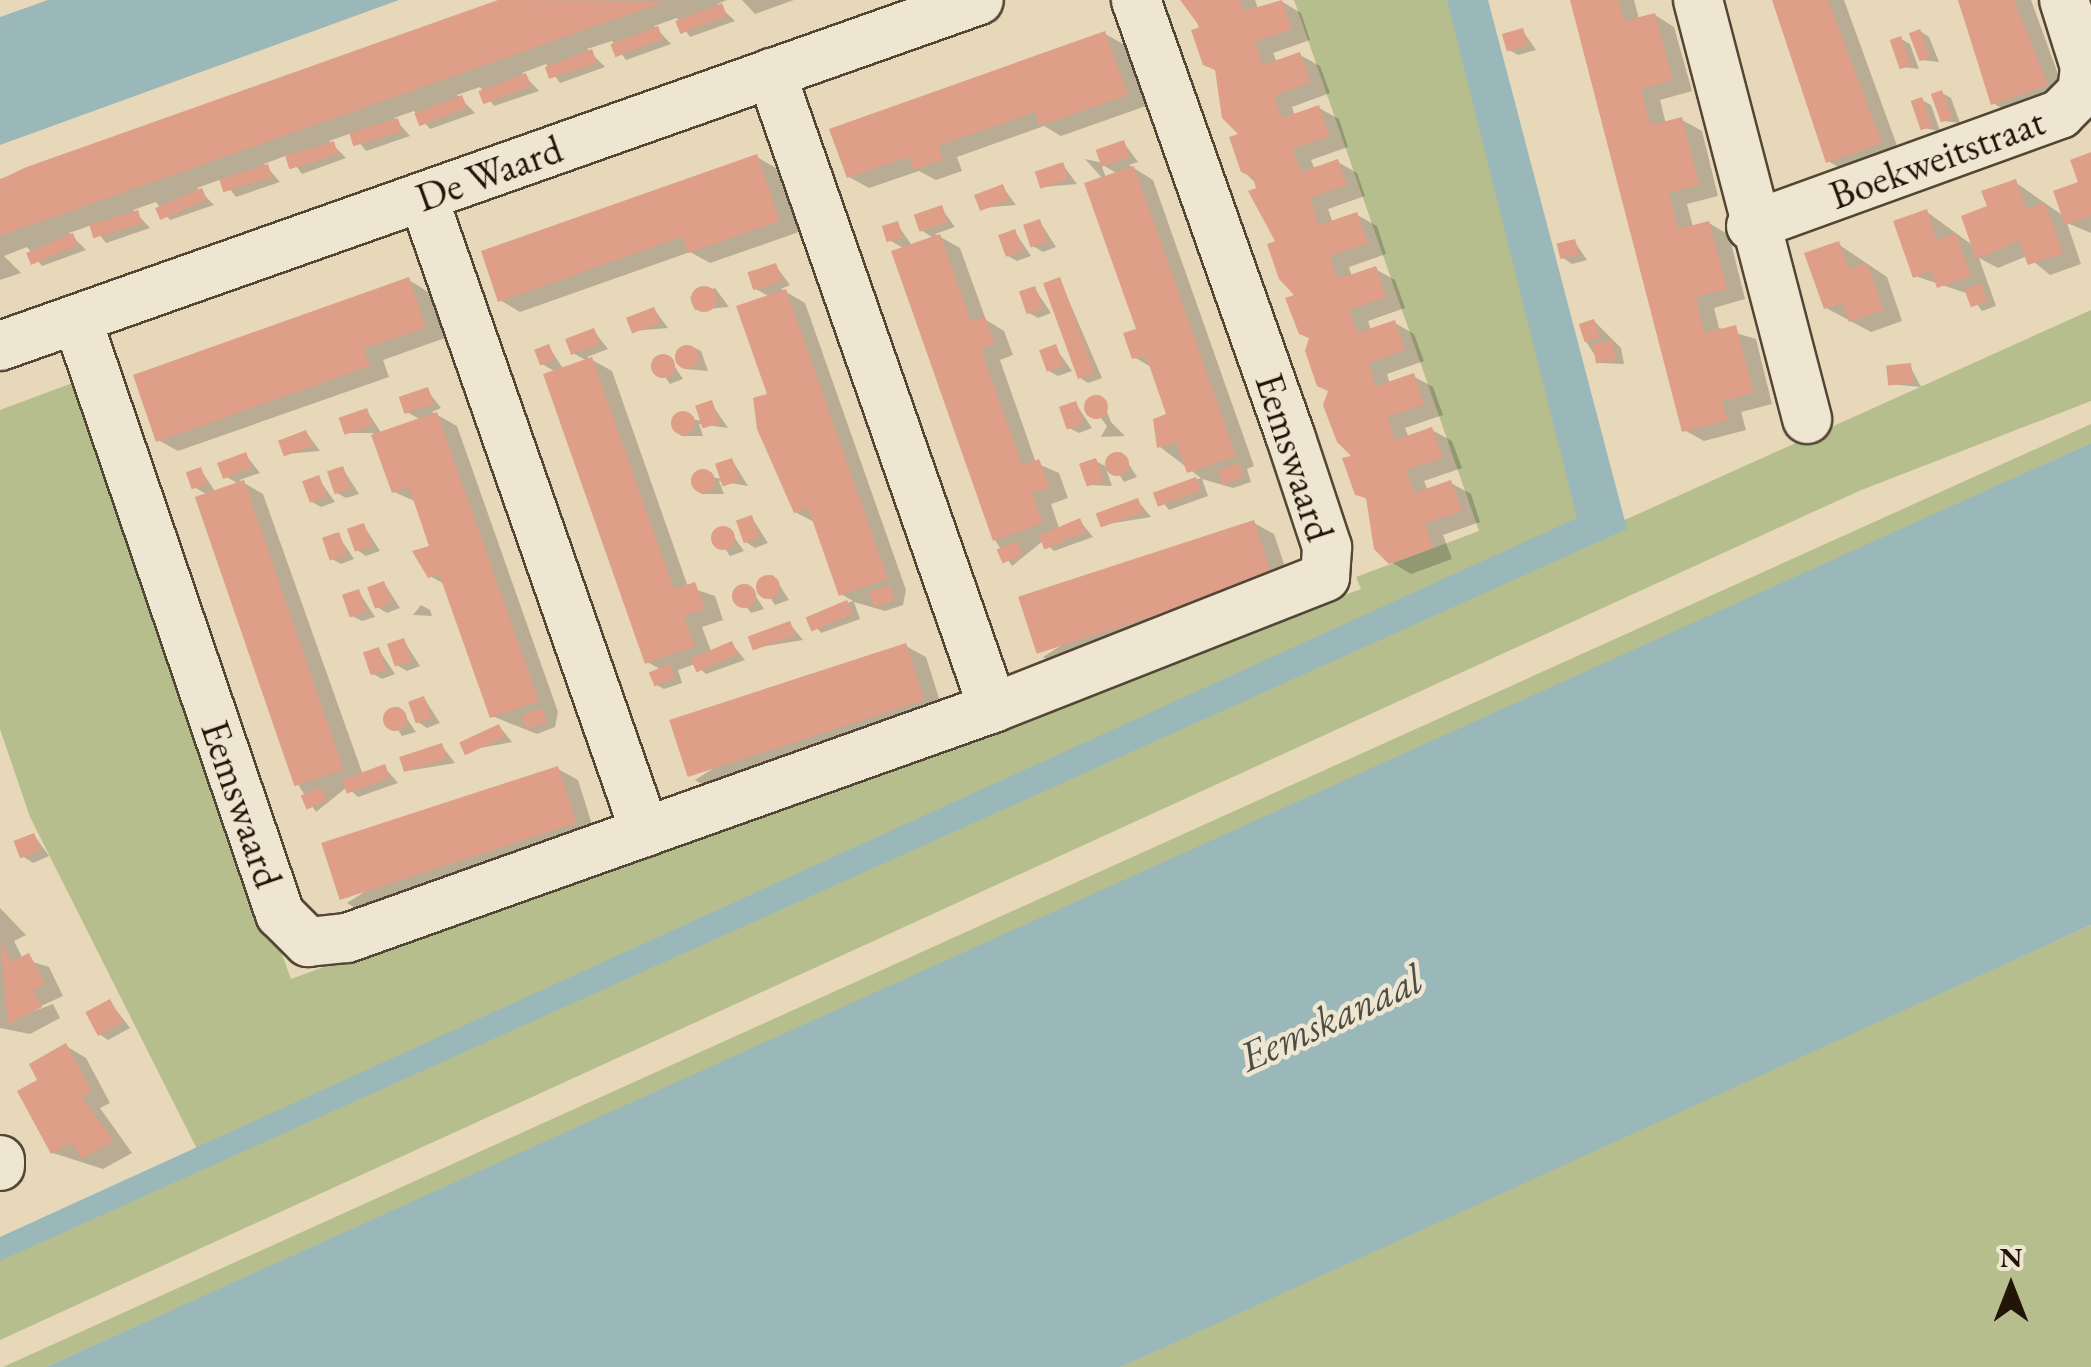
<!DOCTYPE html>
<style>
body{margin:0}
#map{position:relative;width:2091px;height:1367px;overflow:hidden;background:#e7d8b9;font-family:"EB Garamond",serif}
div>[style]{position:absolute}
.green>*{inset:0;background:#b7be8e}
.water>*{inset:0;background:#9ab8b9}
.shadow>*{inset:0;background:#0003}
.building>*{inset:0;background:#de9e88;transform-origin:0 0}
.round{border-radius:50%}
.roads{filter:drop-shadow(2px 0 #534634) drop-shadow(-2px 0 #534634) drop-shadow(0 2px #534634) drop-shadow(0 -2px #534634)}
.minor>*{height:48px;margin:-24px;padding:0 24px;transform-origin:24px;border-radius:24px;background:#efe6d2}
span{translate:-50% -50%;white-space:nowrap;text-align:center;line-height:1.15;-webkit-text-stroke:9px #efe6d2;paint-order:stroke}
.street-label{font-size:40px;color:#221507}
.water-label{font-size:42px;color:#4c4e45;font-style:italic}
.north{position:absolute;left:1961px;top:1237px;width:100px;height:100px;-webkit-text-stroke:8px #efe6d2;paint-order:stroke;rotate:0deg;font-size:28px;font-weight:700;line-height:40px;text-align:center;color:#221507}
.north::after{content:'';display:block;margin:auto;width:35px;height:45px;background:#221507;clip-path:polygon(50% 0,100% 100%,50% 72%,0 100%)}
</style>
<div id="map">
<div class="green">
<div style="clip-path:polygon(1294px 0,1447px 0,1607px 528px,2091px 310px,2091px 401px,1859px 491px,0 1340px,0 1257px,206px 1167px,30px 817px,0 729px,0 410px,75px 382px,291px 979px,1361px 589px,1356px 577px,1479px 531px)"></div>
<div style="clip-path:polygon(2091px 424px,2091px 443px,1541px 694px,46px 1367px,3px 1367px)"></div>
<div style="clip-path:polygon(2091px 925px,2091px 1367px,1121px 1367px,1374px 1249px)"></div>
</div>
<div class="water">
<div style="clip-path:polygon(48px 0,399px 0,0 145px,0 17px)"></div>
<div style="clip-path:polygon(1447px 0,1488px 0,1627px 529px,0 1261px,0 1237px,1577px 518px)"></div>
<div style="clip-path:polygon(2091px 443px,2091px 925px,1121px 1367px,46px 1367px)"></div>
</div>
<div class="shadow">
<div style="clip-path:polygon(506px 0,727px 0,717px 4px,735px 21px,690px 37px,677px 18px,654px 26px,671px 44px,626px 60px,612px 41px,587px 49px,605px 67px,560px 83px,546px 64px,522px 73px,539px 91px,494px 106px,480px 87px,457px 95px,475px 113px,430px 129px,414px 111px,394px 118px,410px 136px,366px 151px,352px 133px,329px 141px,346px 158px,302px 174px,288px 155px,264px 164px,280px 182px,236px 197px,222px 179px,197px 188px,214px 205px,170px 220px,156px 202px,133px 210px,150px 228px,106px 243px,92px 225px,69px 233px,86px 250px,42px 266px,27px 247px,4px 256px,21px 273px,0 280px,0 179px)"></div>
<div style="clip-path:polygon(742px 0,794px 0,755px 14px)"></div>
<div style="clip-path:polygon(1188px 0,1255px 0,1258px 9px,1281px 1px,1301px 13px,1310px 40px,1273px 53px,1277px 63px,1300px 55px,1320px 66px,1330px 93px,1292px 107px,1295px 116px,1319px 108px,1339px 119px,1348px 147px,1311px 160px,1315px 170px,1338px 162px,1357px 173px,1365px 196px,1328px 209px,1333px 223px,1357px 215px,1377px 226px,1386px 254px,1349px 267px,1352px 277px,1375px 269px,1395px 280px,1405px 308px,1368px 321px,1371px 330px,1395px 323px,1414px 334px,1424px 361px,1387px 374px,1390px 384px,1413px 376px,1433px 387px,1443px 415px,1405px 428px,1409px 438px,1432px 430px,1452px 441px,1462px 468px,1424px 481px,1428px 491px,1451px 483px,1471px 494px,1480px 522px,1443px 535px,1452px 559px,1411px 574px,1391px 562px,1369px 500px,1357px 494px,1356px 457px,1261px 188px,1243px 171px,1242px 135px)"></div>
<div style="clip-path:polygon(1573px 0,1634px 0,1639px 19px,1655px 15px,1674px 27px,1692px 91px,1660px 100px,1666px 124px,1682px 120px,1702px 131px,1718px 196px,1687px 204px,1693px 227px,1709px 223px,1729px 235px,1745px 299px,1714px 308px,1719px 328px,1756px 339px,1772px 404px,1741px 412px,1746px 430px,1704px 441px,1684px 430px)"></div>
<div style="clip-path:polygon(1774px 0,1844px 0,1900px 154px,1848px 173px,1828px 161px)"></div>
<div style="clip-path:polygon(1958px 0,2031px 0,2066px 96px,2013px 115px,1993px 103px)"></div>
<div style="clip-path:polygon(1523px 31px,1536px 50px,1518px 55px,1509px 50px)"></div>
<div style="clip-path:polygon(1920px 31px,1929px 37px,1939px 62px,1921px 60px)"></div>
<div style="clip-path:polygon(1105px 34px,1125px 45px,1146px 106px,1061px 136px,1044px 126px,957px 157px,962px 171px,936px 180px,919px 171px,869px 188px,849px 177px)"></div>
<div style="clip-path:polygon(1901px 39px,1910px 44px,1919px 69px,1902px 67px)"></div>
<div style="clip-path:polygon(1942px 93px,1951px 98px,1960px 123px,1943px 121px)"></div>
<div style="clip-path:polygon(1922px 100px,1931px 105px,1940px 131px,1923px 128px)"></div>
<div style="clip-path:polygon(evenodd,1124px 143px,1138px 162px,1129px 165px,1153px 180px,1254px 466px,1247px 469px,1251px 482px,1233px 488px,1202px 479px,1208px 496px,1169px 510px,1156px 494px,1201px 478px,1160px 447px,1169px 416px,1151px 367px,1134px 357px,1139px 330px,1103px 179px,1085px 159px,1103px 163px,1124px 143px,1101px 164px,1118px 174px,1106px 178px,1101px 164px)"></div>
<div style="clip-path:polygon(2091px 155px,2091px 233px,2067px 223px,2081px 264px,2050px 275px,2027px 256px,1998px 268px,1979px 258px,1996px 306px,1982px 311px,1969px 294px,1915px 276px,1927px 212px,1975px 247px,1990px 208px,2015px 182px,2065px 217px)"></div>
<div style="clip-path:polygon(757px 157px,776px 168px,799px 232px,710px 263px,690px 252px,520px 312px,500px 300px)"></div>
<div style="clip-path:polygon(1063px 165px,1077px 184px,1043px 187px)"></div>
<div style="clip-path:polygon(1002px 186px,1016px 205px,982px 208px)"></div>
<div style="clip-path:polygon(941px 208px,955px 227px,935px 234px,960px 248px,986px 320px,1004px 331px,1013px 355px,1000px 360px,1036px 463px,1059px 473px,1068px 498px,1051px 504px,1059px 528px,1080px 521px,1093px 537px,1054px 551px,1043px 541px,1012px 566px,995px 540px,905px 249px,891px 241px,897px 224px,913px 247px,935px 239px,921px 230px)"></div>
<div style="clip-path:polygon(1040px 222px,1056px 247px,1043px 252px,1033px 246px)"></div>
<div style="clip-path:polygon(1015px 232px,1031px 256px,1017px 261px,1008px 256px)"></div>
<div style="clip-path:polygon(1574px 241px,1587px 260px,1572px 264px,1563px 258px)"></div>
<div style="clip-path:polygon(1838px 244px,1887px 277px,1902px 321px,1871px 332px,1826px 308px)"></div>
<div style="clip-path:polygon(776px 266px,790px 285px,781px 289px,805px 303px,906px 590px,903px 605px,885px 611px,854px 602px,860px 619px,821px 633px,808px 617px,853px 601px,841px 594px,816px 523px,795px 512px,770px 395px,770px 297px,756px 289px)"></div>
<div style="clip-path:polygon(409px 280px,428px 292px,445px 338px,383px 360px,389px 377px,178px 451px,158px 440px)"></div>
<div style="clip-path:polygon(1060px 280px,1102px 378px,1088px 383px,1079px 377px)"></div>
<div style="clip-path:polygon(715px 288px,729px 307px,695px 310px,690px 297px)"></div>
<div style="clip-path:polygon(1035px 289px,1051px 313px,1038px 318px,1029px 313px)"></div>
<div style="clip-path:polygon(654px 309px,668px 328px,634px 331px)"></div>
<div style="clip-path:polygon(1594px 321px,1621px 348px,1624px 364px,1600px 363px,1585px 340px)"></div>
<div style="clip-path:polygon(594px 331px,608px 349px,587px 357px,612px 371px,688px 587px,715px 596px,723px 620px,702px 627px,711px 651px,732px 644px,745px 660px,706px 674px,695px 664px,678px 670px,682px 683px,664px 689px,655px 684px,660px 669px,647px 662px,556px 372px,542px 364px,549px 347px,564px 370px,587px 361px,573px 353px)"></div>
<div style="clip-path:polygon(691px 346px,701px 351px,708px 371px,685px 369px,678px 350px)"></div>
<div style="clip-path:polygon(1055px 347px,1072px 371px,1058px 376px,1049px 371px)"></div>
<div style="clip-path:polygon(667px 355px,683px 379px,670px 384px,653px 359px)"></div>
<div style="clip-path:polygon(1910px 366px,1921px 387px,1891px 384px)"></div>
<div style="clip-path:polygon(427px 390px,441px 408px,432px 412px,457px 426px,558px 712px,555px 727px,537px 734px,492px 716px,444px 584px,430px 576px,432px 548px,417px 502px,394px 492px,373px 433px,347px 433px,367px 411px,382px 434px,421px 420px,407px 412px)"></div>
<div style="clip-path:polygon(1100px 395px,1111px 422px,1125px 436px,1101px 437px,1107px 426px,1087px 400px)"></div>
<div style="clip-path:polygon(711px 403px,728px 428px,699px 424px,703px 436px,681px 436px,673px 416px,703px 421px)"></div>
<div style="clip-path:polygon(1076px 404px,1092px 428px,1079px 433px,1069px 428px)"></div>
<div style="clip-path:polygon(306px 432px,320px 451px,286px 454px)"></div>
<div style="clip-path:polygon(1121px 452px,1137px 477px,1124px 482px,1108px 457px)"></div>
<div style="clip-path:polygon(245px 454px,260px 473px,239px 480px,263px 494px,363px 775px,384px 767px,398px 783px,358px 797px,347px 787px,316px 812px,299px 786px,208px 495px,194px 487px,201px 470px,216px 493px,239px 484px,225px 476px)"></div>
<div style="clip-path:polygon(732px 460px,748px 486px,719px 481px,724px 494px,701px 494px,694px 474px,723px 479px)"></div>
<div style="clip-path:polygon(1096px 461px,1105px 466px,1112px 486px,1089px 485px)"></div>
<div style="clip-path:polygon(343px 469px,359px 494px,346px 498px,337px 493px)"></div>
<div style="clip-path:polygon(318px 478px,335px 502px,321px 507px,312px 502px)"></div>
<div style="clip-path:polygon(1138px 501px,1151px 517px,1102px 525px)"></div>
<div style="clip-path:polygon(752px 518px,768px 543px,755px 548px,746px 542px)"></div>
<div style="clip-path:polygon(1254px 523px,1274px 534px,1292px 588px,1063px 669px,1043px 657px)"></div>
<div style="clip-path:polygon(364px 526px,380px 551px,366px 556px,357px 550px)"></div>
<div style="clip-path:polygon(727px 527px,744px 551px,730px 556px,714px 532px)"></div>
<div style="clip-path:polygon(338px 535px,354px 559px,341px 564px,332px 559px)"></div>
<div style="clip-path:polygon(773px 575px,789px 600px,775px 605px,759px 580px)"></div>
<div style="clip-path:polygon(384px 583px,400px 608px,387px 613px,377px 607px)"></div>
<div style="clip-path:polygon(748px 584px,764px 609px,751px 613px,734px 589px)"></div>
<div style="clip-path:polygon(359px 592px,375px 617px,362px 621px,352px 616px)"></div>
<div style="clip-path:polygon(421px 605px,430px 610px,432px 616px,413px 615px)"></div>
<div style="clip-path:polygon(790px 624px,803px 640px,754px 648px)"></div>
<div style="clip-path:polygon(404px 641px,420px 666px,407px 671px,397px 665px)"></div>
<div style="clip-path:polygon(906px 646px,926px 657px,943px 711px,715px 792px,695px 780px)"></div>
<div style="clip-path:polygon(379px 650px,395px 674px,382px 679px,373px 674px)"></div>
<div style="clip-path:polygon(424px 698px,440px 723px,427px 728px,418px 722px)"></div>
<div style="clip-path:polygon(399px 707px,416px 732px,402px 736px,386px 712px)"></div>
<div style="clip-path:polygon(499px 726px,512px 742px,464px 751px)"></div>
<div style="clip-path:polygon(442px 746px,455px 763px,407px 771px)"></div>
<div style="clip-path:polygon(558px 769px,578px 780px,595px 834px,367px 915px,347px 903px)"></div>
<div style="clip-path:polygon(34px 835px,49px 856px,33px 863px,24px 857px)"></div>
<div style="clip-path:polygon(0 908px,26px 935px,14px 941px,23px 959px,49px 967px,63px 996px,15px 1018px,53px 1004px,60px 1018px,30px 1034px,0 1028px)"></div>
<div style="clip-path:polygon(110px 1002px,130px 1028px,108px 1040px,99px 1034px)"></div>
<div style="clip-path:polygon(66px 1046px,86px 1058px,110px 1103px,100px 1108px,132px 1153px,103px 1169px,53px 1153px,41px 1081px)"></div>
</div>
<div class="building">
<div style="clip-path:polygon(498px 0,667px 1px,0 236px,0 180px,24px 168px)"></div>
<div style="clip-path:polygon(1180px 0,1240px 0,1244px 11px,1282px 0,1292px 29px,1255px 42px,1263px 65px,1300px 52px,1311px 82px,1274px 96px,1282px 118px,1319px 105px,1330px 136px,1293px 149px,1301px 172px,1338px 159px,1347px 185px,1310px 198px,1319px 225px,1357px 212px,1368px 243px,1330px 256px,1338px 279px,1376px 266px,1386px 297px,1349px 310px,1357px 333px,1395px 320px,1405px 350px,1368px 363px,1376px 386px,1414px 373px,1424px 404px,1387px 417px,1395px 440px,1432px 427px,1443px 458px,1406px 470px,1414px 493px,1451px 480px,1462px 511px,1425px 524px,1433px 548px,1389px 564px,1374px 549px,1366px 498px,1355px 495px,1342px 458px,1351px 456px,1337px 442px,1323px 405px,1328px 391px,1317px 386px,1305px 351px,1309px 338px,1299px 334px,1285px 298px,1294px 295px,1279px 279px,1267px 244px,1275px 241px,1248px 191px,1256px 188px,1253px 177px,1241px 172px,1229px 137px,1238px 134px,1222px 118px,1215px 70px,1203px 65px,1191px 30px,1200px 27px)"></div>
<div style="clip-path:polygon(1570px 0,1619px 0,1624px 21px,1655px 13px,1673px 80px,1641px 89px,1651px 125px,1682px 117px,1700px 185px,1669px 193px,1678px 229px,1709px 221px,1727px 289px,1696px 297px,1700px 315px,1705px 333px,1736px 325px,1754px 393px,1722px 401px,1728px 420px,1682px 432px)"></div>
<div style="clip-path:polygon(1772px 0,1828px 0,1882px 143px,1826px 163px)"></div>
<div style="clip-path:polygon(1958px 0,2014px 0,2048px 85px,1991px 105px)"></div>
<div style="left:722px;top:3px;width:14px;height:50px;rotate:69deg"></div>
<div style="left:658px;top:26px;width:14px;height:51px;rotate:69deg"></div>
<div style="left:1523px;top:28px;width:18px;height:22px;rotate:74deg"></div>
<div style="left:1920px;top:29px;width:30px;height:12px;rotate:69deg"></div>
<div style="clip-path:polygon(1105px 31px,1128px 95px,1039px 126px,1035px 112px,969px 135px,938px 146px,943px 160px,914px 170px,909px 157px,847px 178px,829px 129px)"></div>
<div style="left:1901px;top:36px;width:31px;height:12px;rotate:71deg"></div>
<div style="clip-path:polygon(592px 49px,597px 63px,549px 79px,545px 67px)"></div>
<div style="left:526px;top:73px;width:14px;height:51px;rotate:69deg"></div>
<div style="left:1942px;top:90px;width:30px;height:12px;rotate:70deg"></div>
<div style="left:462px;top:95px;width:14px;height:51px;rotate:69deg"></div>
<div style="left:1922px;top:97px;width:31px;height:12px;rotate:71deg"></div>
<div style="left:398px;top:118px;width:14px;height:51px;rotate:73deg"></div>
<div style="left:1124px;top:140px;width:18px;height:30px;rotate:71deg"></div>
<div style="left:334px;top:141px;width:14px;height:51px;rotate:73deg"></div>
<div style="clip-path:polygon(2091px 152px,2091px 216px,2065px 225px,2053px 191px,2078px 182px,2070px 160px)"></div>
<div style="clip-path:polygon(757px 154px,780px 221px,688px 253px,682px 237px,498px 302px,481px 251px)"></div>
<div style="left:1063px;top:162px;width:18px;height:30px;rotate:71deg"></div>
<div style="left:268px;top:164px;width:14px;height:51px;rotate:73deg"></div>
<div style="clip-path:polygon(1134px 166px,1236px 456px,1187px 473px,1176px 442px,1157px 448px,1153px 419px,1166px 414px,1146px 356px,1132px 359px,1123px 333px,1136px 329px,1084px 183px)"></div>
<div style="clip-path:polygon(2016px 179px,2026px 209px,2045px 203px,2063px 253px,2028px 265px,2019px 241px,1976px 259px,1961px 216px,1987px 206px,1981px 191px)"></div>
<div style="left:1003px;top:184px;width:17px;height:31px;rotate:69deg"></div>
<div style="left:202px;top:188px;width:13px;height:51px;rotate:67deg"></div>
<div style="left:942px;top:205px;width:18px;height:30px;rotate:71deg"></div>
<div style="clip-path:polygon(1927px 209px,1937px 240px,1956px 233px,1971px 276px,1937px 288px,1931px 271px,1913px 278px,1893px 221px)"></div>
<div style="left:138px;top:210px;width:14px;height:51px;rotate:73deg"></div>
<div style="left:1040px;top:219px;width:24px;height:18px;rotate:71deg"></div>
<div style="left:898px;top:221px;width:17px;height:17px;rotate:73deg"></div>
<div style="left:1015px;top:229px;width:23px;height:18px;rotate:70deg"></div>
<div style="left:73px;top:233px;width:13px;height:51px;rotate:67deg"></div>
<div style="clip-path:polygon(940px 234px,971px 321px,985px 317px,995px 344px,981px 349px,1022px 465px,1039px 459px,1050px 487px,1032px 493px,1043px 523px,993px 541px,891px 251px)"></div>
<div style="left:1575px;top:239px;width:16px;height:19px;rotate:76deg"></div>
<div style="clip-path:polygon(1839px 241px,1849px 269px,1867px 263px,1884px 310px,1849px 322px,1842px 303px,1824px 309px,1804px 253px)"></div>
<div style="left:776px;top:263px;width:19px;height:30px;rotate:72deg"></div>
<div style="clip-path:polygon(409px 277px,426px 327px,364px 349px,370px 366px,156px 442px,133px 375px)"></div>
<div style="left:1060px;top:277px;width:102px;height:18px;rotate:70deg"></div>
<div style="left:1981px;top:283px;width:19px;height:18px;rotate:69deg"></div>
<div class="round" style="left:691px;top:286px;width:26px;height:26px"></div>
<div style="left:1035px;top:286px;width:24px;height:17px;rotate:71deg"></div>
<div style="clip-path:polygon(786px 289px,888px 579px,839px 596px,808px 508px,794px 513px,757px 429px,753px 398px,767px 394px,736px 306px)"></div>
<div style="left:654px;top:307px;width:17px;height:30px;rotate:69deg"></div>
<div style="left:1594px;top:319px;width:19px;height:16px;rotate:72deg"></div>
<div style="left:594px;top:328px;width:17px;height:31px;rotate:69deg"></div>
<div style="left:1612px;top:340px;width:20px;height:20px;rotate:79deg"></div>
<div style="left:549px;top:344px;width:17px;height:16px;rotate:69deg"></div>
<div style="left:1056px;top:344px;width:23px;height:18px;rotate:70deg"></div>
<div class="round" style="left:675px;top:345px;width:24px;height:24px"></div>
<div class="round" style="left:651px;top:354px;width:24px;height:24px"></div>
<div style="clip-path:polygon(592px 357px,674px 589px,695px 582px,705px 609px,684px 616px,695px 646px,645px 664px,543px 374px)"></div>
<div style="left:1911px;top:363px;width:20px;height:25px;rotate:84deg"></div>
<div style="left:428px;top:387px;width:18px;height:31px;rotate:71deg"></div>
<div class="round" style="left:1084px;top:395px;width:24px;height:24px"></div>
<div style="left:712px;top:400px;width:24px;height:18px;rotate:71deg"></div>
<div style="left:1076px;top:401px;width:24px;height:18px;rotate:71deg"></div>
<div style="left:367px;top:408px;width:18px;height:30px;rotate:71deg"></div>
<div class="round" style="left:671px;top:411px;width:24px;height:24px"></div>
<div style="clip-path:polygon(437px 412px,539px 701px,490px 718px,439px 574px,428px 578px,412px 551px,429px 546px,409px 487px,392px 493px,371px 435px)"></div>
<div style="left:306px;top:430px;width:17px;height:30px;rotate:69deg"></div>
<div style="left:246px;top:452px;width:17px;height:31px;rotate:69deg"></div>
<div class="round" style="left:1105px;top:452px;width:24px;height:24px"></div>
<div style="left:732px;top:458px;width:24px;height:18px;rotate:71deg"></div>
<div style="left:1096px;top:458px;width:24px;height:18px;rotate:71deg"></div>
<div style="left:1238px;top:463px;width:15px;height:22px;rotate:67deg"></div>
<div style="left:343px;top:466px;width:24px;height:17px;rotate:71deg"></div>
<div style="left:201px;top:467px;width:18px;height:16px;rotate:71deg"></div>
<div class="round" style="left:691px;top:469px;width:24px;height:24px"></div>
<div style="left:319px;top:475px;width:23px;height:18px;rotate:70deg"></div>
<div style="left:1196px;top:477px;width:15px;height:46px;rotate:70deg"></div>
<div style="left:244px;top:480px;width:306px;height:52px;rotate:71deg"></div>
<div style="left:1138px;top:498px;width:15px;height:45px;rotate:70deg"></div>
<div style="left:752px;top:515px;width:24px;height:17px;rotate:71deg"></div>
<div style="left:1080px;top:518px;width:15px;height:45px;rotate:67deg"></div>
<div style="left:1254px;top:520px;width:60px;height:248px;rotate:72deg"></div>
<div style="left:364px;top:523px;width:24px;height:18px;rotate:71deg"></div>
<div class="round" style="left:711px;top:526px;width:24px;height:24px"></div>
<div style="left:339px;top:532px;width:24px;height:18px;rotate:71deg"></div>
<div style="left:1017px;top:541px;width:15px;height:22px;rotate:67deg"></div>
<div class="round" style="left:756px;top:575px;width:24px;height:24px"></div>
<div style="left:384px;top:581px;width:23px;height:18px;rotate:70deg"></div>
<div class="round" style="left:732px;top:584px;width:24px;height:24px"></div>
<div style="left:890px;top:585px;width:16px;height:22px;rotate:72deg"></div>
<div style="left:359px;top:589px;width:24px;height:18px;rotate:71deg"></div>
<div style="left:847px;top:600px;width:15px;height:45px;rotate:67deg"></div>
<div style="left:790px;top:621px;width:15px;height:45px;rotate:70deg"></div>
<div style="left:404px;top:638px;width:24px;height:18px;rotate:71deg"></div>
<div style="left:732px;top:641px;width:15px;height:45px;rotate:67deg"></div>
<div style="left:906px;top:643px;width:60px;height:249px;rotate:72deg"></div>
<div style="left:379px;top:647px;width:24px;height:17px;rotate:71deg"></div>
<div style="left:669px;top:664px;width:15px;height:22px;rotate:67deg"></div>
<div style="left:424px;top:696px;width:23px;height:17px;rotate:70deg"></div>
<div class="round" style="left:383px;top:707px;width:24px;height:24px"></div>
<div style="left:542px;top:708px;width:15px;height:22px;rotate:70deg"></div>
<div style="left:499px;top:724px;width:14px;height:44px;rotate:65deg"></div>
<div style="left:442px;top:743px;width:16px;height:45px;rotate:72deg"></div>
<div style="left:385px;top:764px;width:15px;height:46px;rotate:70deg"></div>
<div style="left:558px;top:766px;width:60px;height:249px;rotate:72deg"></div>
<div style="left:321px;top:787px;width:15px;height:22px;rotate:67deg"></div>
<div style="left:34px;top:833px;width:19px;height:22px;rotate:69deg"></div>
<div style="clip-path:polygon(0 938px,11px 962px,29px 953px,45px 984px,33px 990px,42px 1007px,8px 1024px)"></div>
<div style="left:110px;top:999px;width:27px;height:28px;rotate:62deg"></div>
<div style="clip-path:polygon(66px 1043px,92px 1091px,82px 1097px,114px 1141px,81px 1159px,72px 1143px,51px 1154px,17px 1091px,37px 1080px,29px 1064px)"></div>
</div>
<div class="roads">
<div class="minor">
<div style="left:1698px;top:0;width:433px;rotate:75.4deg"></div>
<div style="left:771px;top:73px;width:673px;rotate:70.73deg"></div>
<div style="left:423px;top:197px;width:673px;rotate:70.73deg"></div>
<div style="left:1751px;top:226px;width:329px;rotate:-19.9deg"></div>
<div style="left:2060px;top:114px;width:31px;rotate:-45deg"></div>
<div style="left:2082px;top:92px;width:25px;rotate:-83deg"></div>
<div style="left:2085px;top:67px;width:70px;rotate:-107.4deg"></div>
<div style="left:77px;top:319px;width:629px;rotate:71.16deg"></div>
<div style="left:280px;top:914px;width:40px;rotate:45deg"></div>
<div style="left:308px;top:942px;width:39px;rotate:-6deg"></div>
<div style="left:347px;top:938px;width:686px;rotate:-19.6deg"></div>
<div style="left:993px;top:708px;width:357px;rotate:-21.5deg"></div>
<div style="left:1325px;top:577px;width:30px;rotate:-86deg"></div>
<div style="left:1327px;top:547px;width:115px;rotate:-108.3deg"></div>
<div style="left:1291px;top:438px;width:465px;rotate:-109.5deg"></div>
<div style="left:0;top:346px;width:1038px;rotate:-19.46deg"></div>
<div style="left:0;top:1160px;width:6px;rotate:90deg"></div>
</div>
</div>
<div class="street-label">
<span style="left:1937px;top:158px;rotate:-20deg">Boekweitstraat</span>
<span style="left:489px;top:173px;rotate:-20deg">De Waard</span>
<span style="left:1295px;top:457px;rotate:72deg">Eemswaard</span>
<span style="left:242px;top:804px;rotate:71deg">Eemswaard</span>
</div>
<div class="water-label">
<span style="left:1331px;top:1018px;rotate:-25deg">Eemskanaal</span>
</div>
<div class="north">N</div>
</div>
